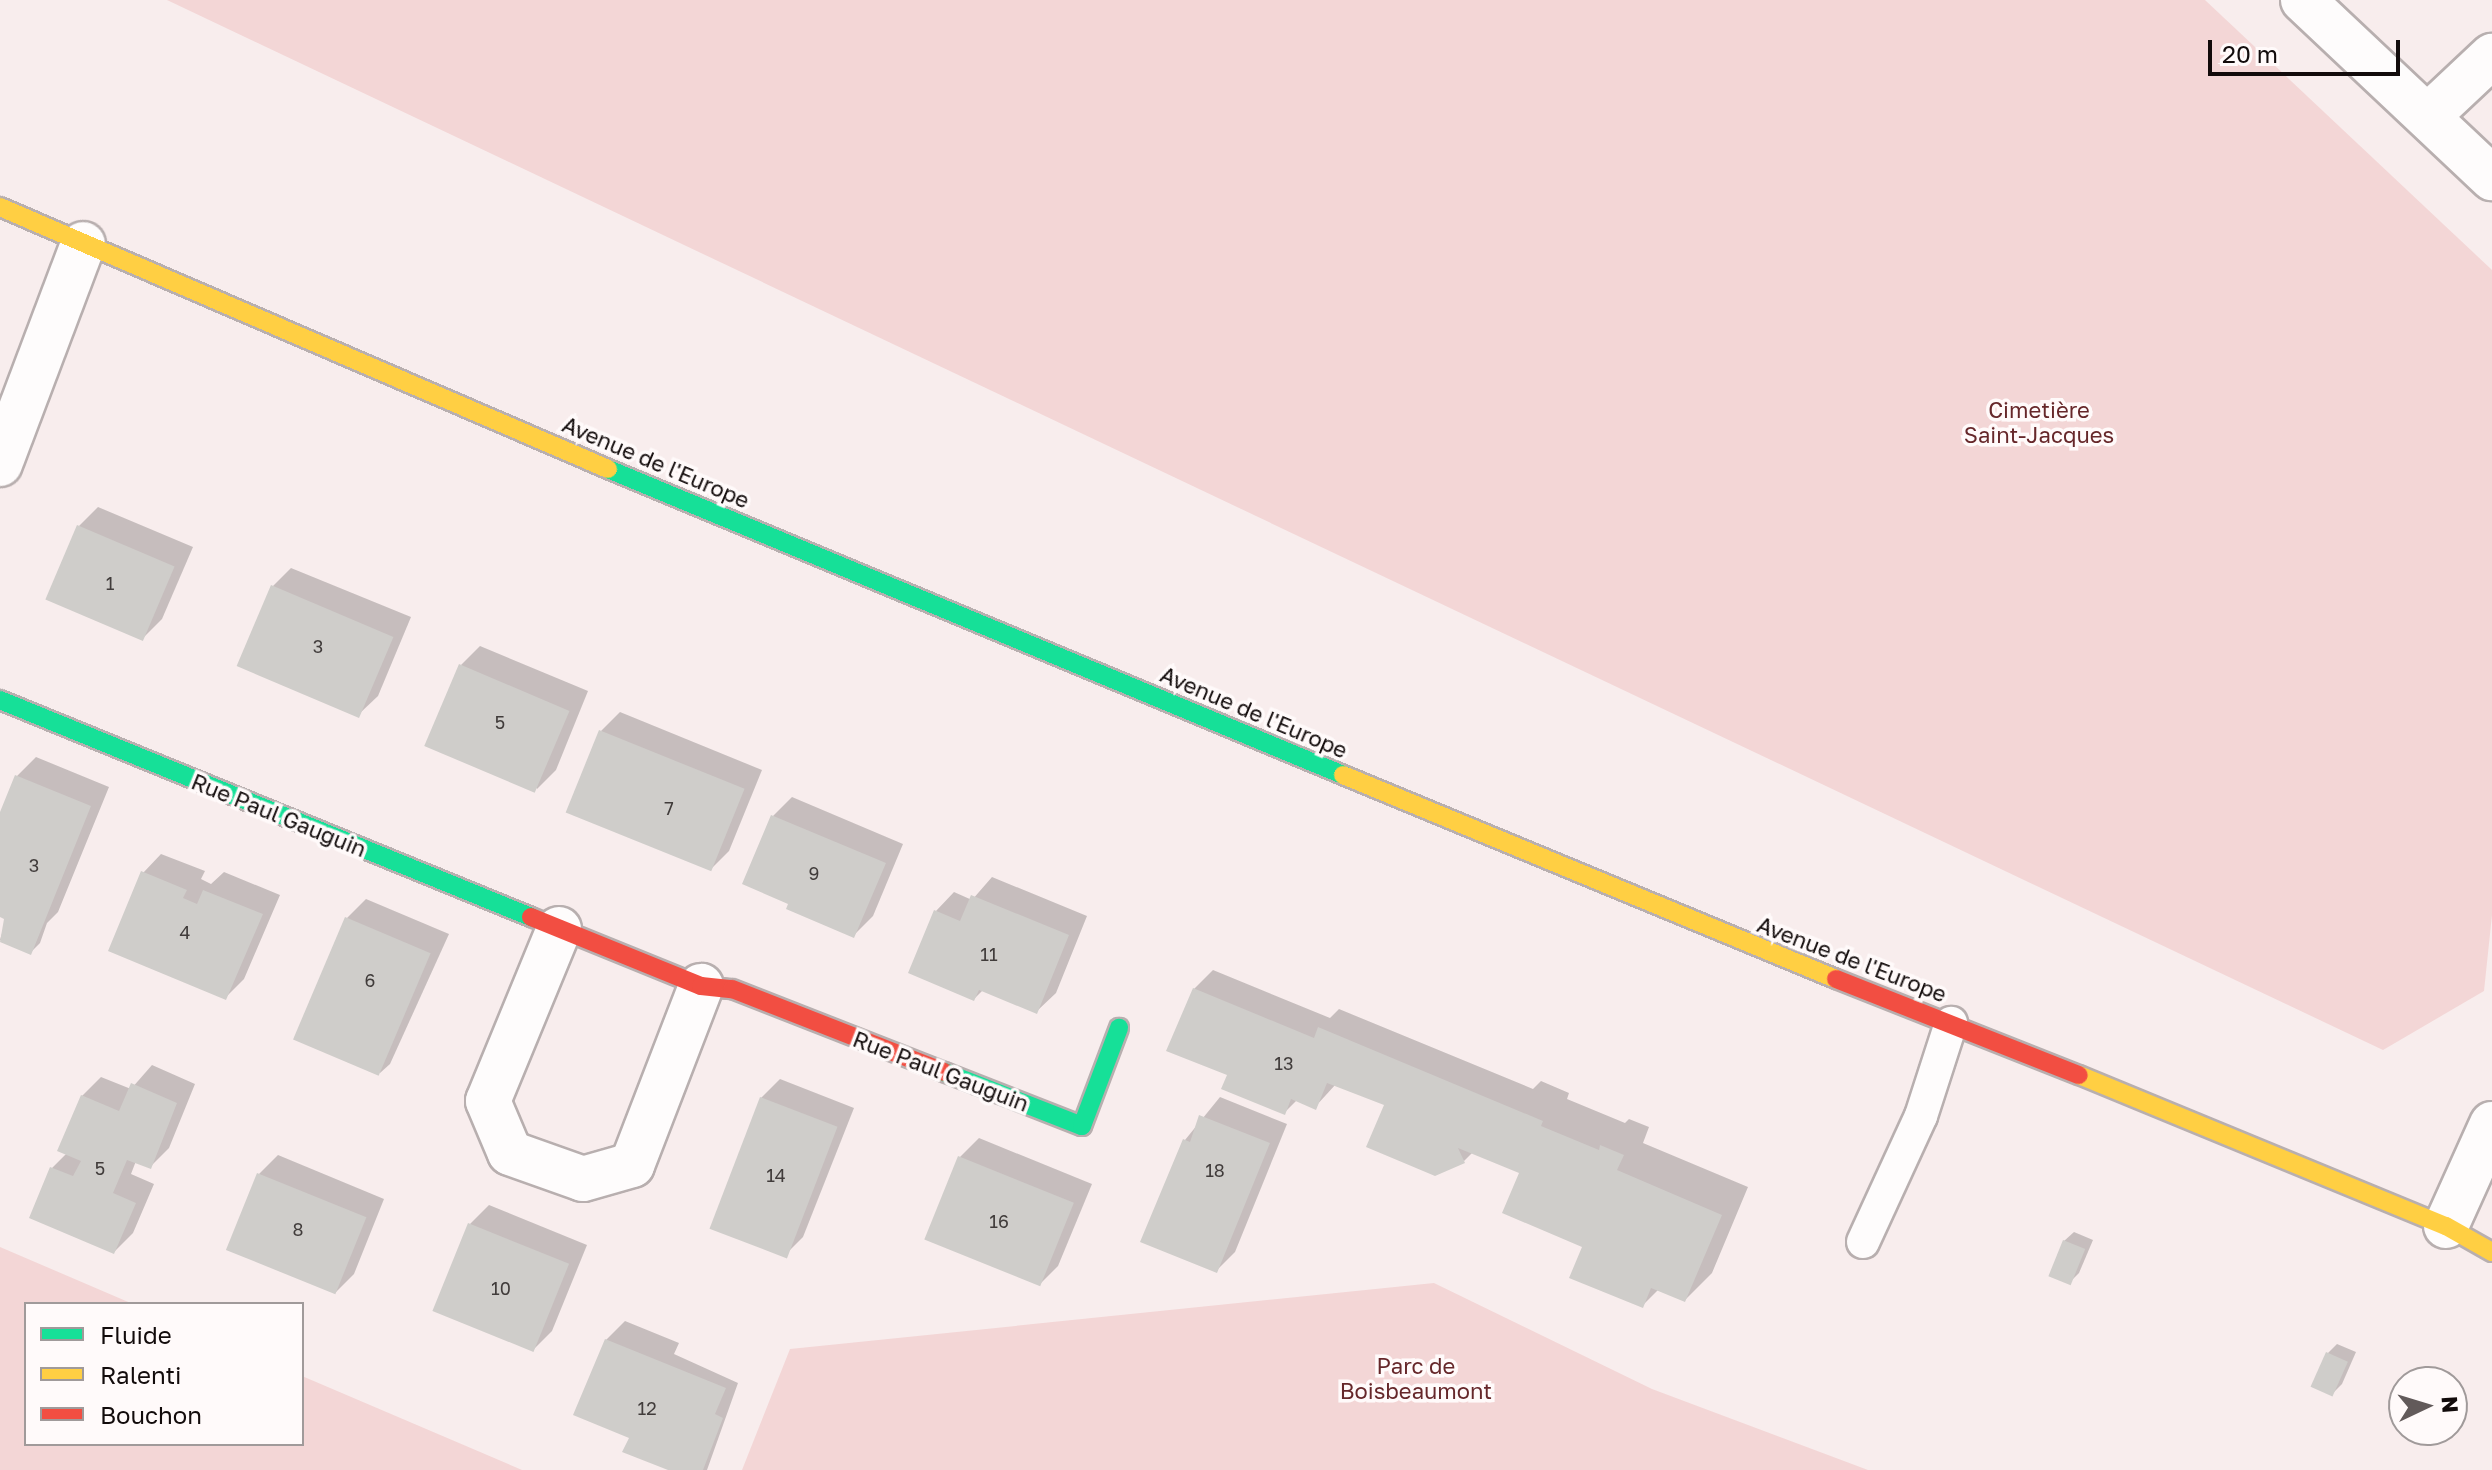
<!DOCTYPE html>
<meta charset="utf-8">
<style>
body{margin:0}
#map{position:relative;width:2492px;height:1470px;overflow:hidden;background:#f8eded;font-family:"Golos Text",sans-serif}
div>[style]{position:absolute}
.green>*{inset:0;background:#f3d6d6}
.shadow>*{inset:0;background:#0003}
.building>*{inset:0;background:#cfcdca;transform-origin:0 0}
.roads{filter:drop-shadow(2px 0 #b8afaf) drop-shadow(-2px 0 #b8afaf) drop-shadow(0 2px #b8afaf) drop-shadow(0 -2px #b8afaf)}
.lane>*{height:32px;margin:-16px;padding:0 16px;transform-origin:16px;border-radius:16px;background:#fefcfc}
.street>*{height:44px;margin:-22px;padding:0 22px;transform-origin:22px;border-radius:22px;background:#fefcfc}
.fast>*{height:18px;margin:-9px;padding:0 9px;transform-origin:9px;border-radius:9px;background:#16e098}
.slow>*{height:18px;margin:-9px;padding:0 9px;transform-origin:9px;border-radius:9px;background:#ffcf43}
.jam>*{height:18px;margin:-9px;padding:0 9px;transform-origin:9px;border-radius:9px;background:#f24e42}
span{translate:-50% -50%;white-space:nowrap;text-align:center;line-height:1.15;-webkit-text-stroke:7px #fffafa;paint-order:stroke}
.number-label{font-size:18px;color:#413c3b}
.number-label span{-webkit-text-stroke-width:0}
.park-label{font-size:22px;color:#66272a}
.street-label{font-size:22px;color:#120b0b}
.legend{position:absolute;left:24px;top:1302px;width:280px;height:144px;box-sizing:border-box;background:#fffafa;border:2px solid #a09a9a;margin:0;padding:10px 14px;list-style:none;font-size:24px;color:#120b0b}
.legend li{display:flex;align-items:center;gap:16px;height:40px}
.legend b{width:40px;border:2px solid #a09a9a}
.north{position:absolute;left:2388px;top:1366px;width:80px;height:80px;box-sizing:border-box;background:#fffafa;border:2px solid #a09a9a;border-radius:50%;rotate:86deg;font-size:22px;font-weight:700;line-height:32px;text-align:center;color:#120b0b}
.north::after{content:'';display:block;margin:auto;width:28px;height:36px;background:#625a5a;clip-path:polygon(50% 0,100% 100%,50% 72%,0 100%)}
.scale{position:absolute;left:2208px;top:40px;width:192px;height:36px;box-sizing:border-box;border:4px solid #120b0b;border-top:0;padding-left:10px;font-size:24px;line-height:28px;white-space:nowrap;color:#120b0b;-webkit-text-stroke:6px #fffafa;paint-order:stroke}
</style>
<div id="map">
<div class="green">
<div style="clip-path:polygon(167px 0,2205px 0,2492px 270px,2492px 915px,2484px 991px,2383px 1050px)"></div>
<div style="clip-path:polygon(0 1247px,133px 1304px,26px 1304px,26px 1444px,302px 1444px,302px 1376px,522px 1470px,0 1470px)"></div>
<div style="clip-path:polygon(1434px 1283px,1652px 1389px,1868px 1470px,742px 1470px,790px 1349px)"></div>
</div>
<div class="shadow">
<div style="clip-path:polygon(98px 507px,193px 547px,162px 619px,143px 638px,79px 526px)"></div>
<div style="clip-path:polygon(291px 568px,411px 617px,378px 696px,359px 714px,272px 587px)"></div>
<div style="clip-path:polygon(480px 646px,588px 691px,556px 770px,537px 789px,461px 665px)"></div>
<div style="clip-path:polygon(620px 712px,762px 770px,729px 851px,710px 870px,601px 731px)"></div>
<div style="clip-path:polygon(36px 757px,109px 787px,58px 912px,47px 923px,40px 943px,31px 952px,0 940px,6px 920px,0 915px,0 817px,17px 776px)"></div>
<div style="clip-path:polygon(792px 797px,903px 844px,873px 916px,854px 935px,773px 816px)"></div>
<div style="clip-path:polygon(161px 854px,205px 871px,201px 879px,211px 884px,224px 872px,280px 895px,244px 979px,225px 998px,143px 873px)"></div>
<div style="clip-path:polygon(992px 877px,1087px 916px,1056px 993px,1037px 1011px,983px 990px,974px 999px,936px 911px,954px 892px,972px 900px)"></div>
<div style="clip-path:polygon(366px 899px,449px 934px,390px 1064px,380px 1073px,347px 918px)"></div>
<div style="clip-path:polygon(1213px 970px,1330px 1018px,1339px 1009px,1533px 1089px,1541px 1081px,1569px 1093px,1567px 1099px,1625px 1123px,1629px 1119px,1649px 1127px,1643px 1143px,1748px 1187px,1712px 1273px,1685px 1300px,1659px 1289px,1642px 1306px,1522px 1172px,1473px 1152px,1464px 1161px,1386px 1104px,1336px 1084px,1315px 1107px,1297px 1100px,1285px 1112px,1229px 1074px,1194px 989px)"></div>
<div style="clip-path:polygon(152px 1065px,195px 1084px,169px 1148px,150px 1167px,136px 1161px,131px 1174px,154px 1184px,133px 1233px,114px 1252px,52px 1168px,67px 1153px,82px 1096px,101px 1077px,131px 1089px)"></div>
<div style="clip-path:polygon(780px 1079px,854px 1108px,803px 1237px,784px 1256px,761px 1098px)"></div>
<div style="clip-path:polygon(1220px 1097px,1287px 1124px,1235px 1252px,1216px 1271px,1185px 1140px)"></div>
<div style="clip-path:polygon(979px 1138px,1092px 1184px,1058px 1266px,1039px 1285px,926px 1238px,960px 1157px)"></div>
<div style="clip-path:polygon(278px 1155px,384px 1199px,354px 1274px,335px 1293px,259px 1174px)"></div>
<div style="clip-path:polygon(489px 1205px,587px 1245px,552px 1331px,533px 1350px,470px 1224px)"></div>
<div style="clip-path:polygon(2074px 1232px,2093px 1240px,2079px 1273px,2070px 1282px,2064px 1241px)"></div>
<div style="clip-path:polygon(625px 1321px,679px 1343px,674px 1354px,738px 1383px,707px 1470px,674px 1470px,631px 1437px,606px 1340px)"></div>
<div style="clip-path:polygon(2337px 1344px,2356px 1352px,2342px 1384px,2333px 1393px,2328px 1353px)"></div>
</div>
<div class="building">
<div style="left:77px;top:525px;width:106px;height:81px;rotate:23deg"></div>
<div style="left:271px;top:585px;width:133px;height:88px;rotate:23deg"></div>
<div style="left:459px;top:664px;width:120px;height:89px;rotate:23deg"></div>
<div style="left:599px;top:730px;width:157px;height:89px;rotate:22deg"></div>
<div style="clip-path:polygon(15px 775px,91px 806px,31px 955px,0 942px,4px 919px,0 917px,0 812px)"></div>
<div style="clip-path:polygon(771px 815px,886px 863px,854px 938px,786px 909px,788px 904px,742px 884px)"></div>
<div style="clip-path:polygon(141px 871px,187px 890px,183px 898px,197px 904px,203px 890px,263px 914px,226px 1000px,108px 951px)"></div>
<div style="clip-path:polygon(971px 895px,1069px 935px,1037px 1014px,979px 990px,974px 1001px,908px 973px,934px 910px,960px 921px)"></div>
<div style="left:345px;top:917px;width:93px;height:133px;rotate:23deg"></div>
<div style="clip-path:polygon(1193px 988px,1314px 1038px,1318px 1027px,1543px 1121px,1541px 1126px,1599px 1150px,1600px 1145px,1624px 1155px,1617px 1170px,1722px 1215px,1685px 1302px,1651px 1288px,1643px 1308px,1569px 1278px,1582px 1247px,1502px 1213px,1519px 1173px,1458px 1148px,1465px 1163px,1435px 1176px,1366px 1147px,1384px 1105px,1327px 1083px,1316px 1110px,1291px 1099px,1285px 1115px,1221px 1089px,1227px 1075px,1166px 1051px)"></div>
<div style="clip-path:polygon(131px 1083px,177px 1103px,151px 1169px,127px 1160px,113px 1193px,136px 1203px,114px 1254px,29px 1218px,50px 1167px,73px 1176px,81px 1161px,57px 1151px,81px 1095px,119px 1111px)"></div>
<div style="left:760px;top:1097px;width:83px;height:141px;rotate:21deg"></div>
<div style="clip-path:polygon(1199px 1115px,1270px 1143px,1217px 1273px,1140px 1242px,1183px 1139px,1190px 1142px)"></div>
<div style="left:958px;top:1156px;width:125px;height:90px;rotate:22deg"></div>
<div style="left:257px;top:1173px;width:118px;height:83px;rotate:22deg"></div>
<div style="left:468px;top:1223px;width:109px;height:95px;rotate:22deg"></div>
<div style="left:2063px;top:1240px;width:24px;height:39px;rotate:22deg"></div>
<div style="clip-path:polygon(605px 1339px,726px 1388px,715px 1414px,723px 1418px,703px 1470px,668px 1470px,622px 1452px,629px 1438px,573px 1415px)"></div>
<div style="left:2326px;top:1352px;width:24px;height:38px;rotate:24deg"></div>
</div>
<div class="roads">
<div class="lane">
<div style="left:1863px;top:1242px;width:139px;rotate:-65.3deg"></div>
<div style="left:1921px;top:1116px;width:98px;rotate:-72.1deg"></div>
</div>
<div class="street">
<div style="left:2303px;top:0;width:260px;rotate:43.3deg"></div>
<div style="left:2428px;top:116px;width:88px;rotate:-43.2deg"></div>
<div style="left:0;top:464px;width:235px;rotate:-69.3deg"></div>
<div style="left:559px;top:929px;width:186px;rotate:112.4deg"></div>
<div style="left:488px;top:1101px;width:56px;rotate:67.1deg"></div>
<div style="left:510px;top:1153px;width:77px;rotate:19.6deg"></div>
<div style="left:583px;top:1179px;width:51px;rotate:-15.9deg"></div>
<div style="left:632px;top:1165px;width:192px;rotate:-68.9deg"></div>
<div style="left:2446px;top:1226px;width:112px;rotate:-65.7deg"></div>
</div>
<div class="fast">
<div style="left:608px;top:469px;width:796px;rotate:22.6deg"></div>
<div style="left:0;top:700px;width:574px;rotate:22.23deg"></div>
<div style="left:944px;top:1072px;width:148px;rotate:21.4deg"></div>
<div style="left:1082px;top:1126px;width:105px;rotate:-69.3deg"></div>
</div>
<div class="slow">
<div style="left:0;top:207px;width:662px;rotate:23.31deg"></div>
<div style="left:1343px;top:775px;width:534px;rotate:22.48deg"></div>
<div style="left:2079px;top:1075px;width:397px;rotate:22.4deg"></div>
<div style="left:2446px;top:1226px;width:53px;rotate:29.5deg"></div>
</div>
<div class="jam">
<div style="left:531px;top:917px;width:183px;rotate:22.1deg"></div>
<div style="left:701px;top:986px;width:31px;rotate:6deg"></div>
<div style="left:732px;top:989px;width:228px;rotate:21.4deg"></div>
<div style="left:1836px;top:979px;width:261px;rotate:21.6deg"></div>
</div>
</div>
<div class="number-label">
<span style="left:110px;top:583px">1</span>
<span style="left:318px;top:646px">3</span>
<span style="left:500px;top:722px">5</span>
<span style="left:669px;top:808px">7</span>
<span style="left:34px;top:865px">3</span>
<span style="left:814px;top:873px">9</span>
<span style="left:185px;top:932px">4</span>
<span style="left:989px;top:954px">11</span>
<span style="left:370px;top:980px">6</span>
<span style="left:1284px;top:1063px">13</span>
<span style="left:100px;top:1168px">5</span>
<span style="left:1215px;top:1170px">18</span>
<span style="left:776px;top:1175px">14</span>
<span style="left:999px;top:1221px">16</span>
<span style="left:298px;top:1229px">8</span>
<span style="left:501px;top:1288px">10</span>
<span style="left:647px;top:1408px">12</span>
</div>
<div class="park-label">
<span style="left:2039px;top:422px">Cimetière<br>Saint-Jacques</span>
<span style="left:1416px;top:1378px">Parc de<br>Boisbeaumont</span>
</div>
<div class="street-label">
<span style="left:656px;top:462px;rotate:23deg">Avenue de l'Europe</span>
<span style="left:1254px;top:712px;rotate:23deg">Avenue de l'Europe</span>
<span style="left:279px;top:815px;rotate:22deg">Rue Paul Gauguin</span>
<span style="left:1852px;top:959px;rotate:21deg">Avenue de l'Europe</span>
<span style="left:941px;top:1071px;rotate:21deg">Rue Paul Gauguin</span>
</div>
<ul class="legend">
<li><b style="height:10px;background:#16e098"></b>Fluide</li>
<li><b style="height:10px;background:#ffcf43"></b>Ralenti</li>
<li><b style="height:10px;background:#f24e42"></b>Bouchon</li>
</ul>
<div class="north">N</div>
<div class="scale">20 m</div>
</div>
